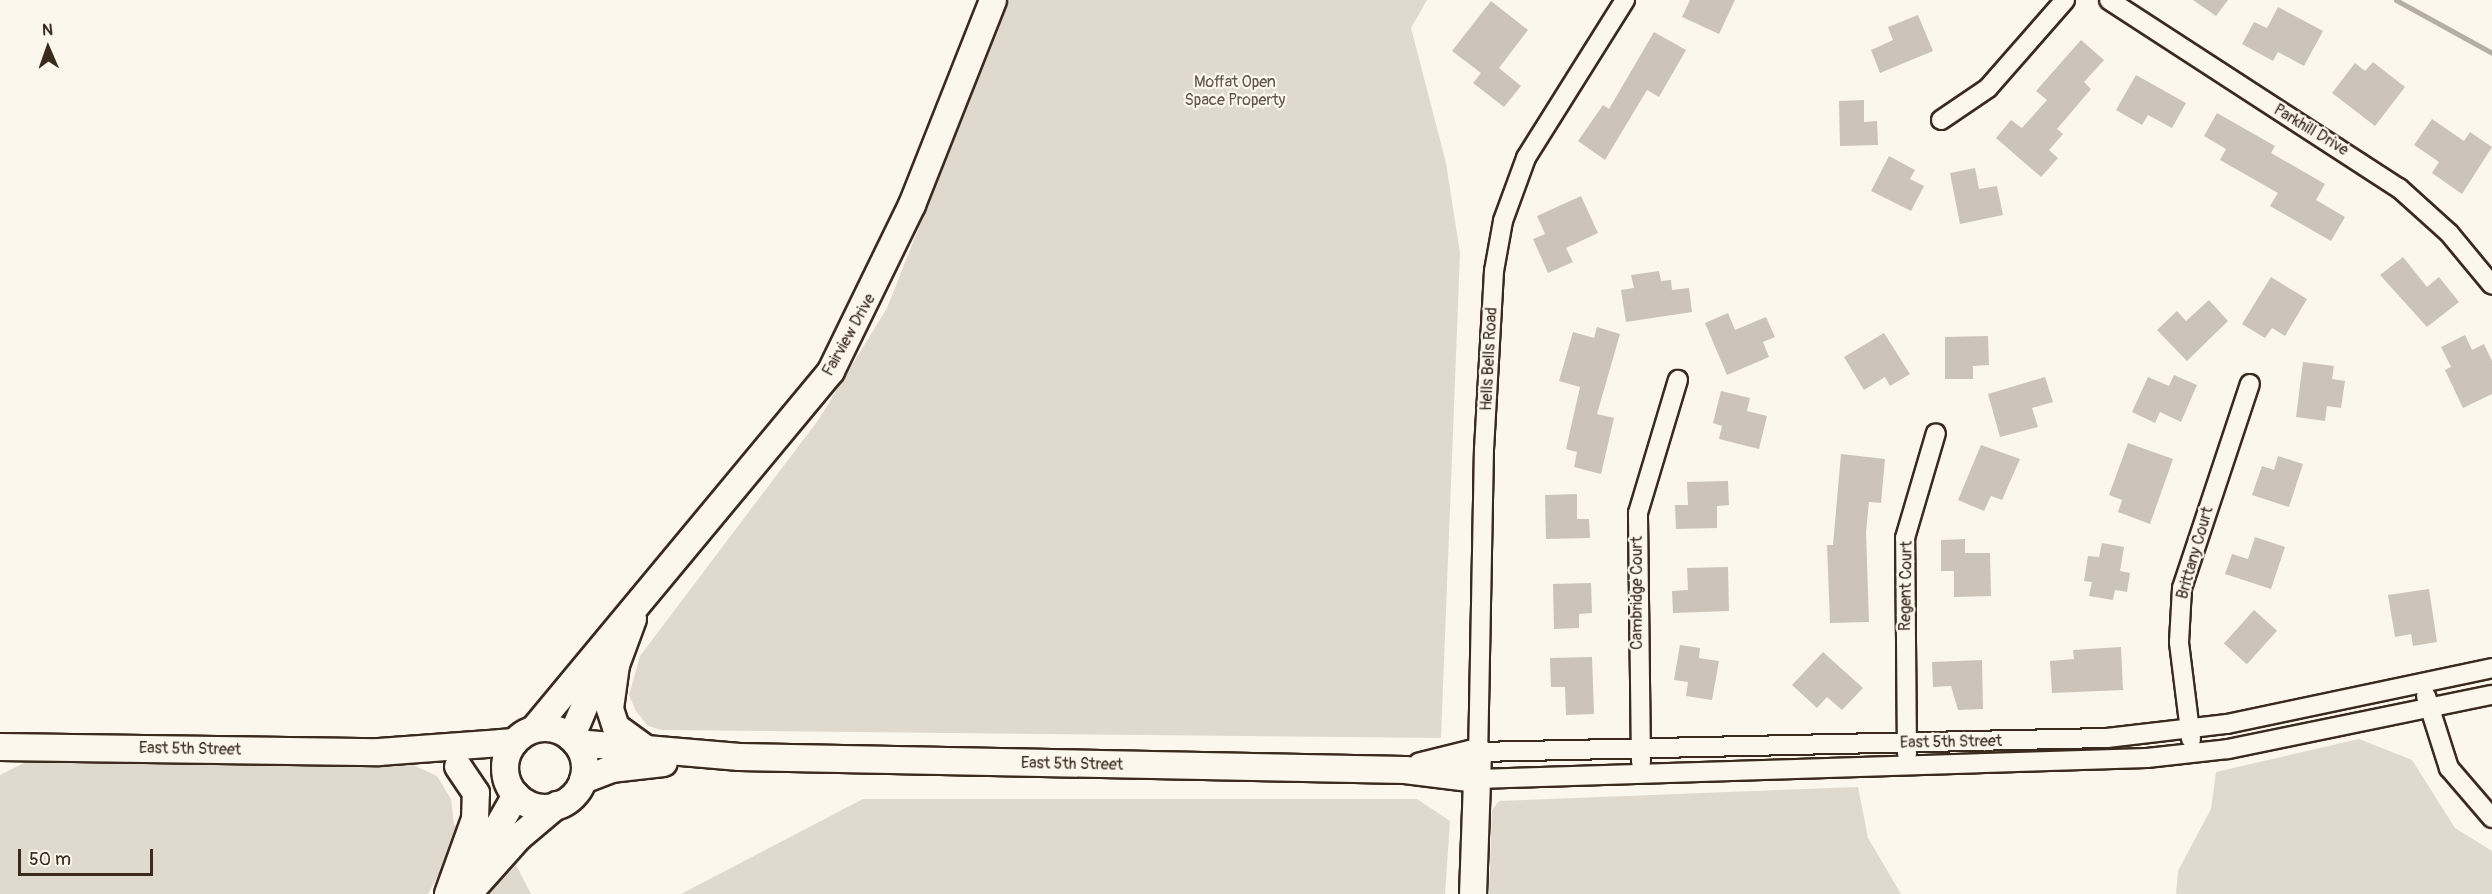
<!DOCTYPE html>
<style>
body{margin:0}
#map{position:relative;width:2492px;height:894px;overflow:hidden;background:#fbf7ec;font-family:Pangolin,sans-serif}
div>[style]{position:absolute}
.green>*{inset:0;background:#dfd9ce}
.stream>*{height:5px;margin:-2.5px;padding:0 2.5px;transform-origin:2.5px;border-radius:2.5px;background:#b6aea2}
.building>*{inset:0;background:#ccc4b9;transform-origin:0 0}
.roads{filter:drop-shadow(2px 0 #3b2a1e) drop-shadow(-2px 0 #3b2a1e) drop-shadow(0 2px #3b2a1e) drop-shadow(0 -2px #3b2a1e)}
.street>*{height:18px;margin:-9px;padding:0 9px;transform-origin:9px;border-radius:9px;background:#fbf7ec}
.secondary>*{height:26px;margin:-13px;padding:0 13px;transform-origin:13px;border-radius:13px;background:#fbf7ec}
.secondary>.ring{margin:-13px;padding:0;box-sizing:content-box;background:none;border:26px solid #fbf7ec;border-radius:50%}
span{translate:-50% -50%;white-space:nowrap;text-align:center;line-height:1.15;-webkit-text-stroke:4.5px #fbf7ec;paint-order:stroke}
.park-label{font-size:16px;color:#64564a}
.street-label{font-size:16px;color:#3b2a1e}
.north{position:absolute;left:18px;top:18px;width:60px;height:60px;-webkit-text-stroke:4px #fbf7ec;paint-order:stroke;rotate:358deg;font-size:16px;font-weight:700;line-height:24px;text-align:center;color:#3b2a1e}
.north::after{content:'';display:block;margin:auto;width:21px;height:27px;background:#3b2a1e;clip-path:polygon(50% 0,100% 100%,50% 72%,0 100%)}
.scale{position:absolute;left:18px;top:849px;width:135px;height:27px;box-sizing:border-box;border:3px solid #3b2a1e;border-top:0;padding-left:8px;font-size:18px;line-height:21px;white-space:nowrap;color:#3b2a1e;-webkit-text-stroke:4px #fbf7ec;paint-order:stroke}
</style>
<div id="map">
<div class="green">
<div style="clip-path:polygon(1009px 0,1427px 0,1411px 28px,1446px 163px,1460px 253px,1441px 738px,662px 730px,648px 726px,636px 711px,629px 695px,640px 656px,819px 419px,887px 308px)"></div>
<div style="clip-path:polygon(2359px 739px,2412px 760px,2455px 828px,2492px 851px,2492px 894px,2176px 894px,2178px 871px,2211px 809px,2216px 772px)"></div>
<div style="clip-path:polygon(30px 760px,413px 765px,437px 776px,451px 799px,454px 825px,464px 828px,428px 894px,0 894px,0 775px)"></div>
<div style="clip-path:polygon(1858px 787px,1868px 838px,1901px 894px,1489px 894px,1492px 810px,1499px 801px)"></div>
<div style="clip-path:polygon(863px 799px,1417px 799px,1450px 821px,1445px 894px,681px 894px)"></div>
<div style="clip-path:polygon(516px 865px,531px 894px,488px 894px)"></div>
</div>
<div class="stream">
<div style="left:2396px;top:0;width:110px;rotate:28.9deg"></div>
</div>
<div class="building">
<div style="clip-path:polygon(1690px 0,1735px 0,1719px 34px,1682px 17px)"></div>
<div style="clip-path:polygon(2193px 0,2228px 0,2216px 16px)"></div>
<div style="clip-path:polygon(1491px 1px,1528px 30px,1499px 68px,1521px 86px,1504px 107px,1473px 83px,1481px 73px,1452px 51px)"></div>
<div style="clip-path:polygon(2278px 7px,2323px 31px,2304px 66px,2278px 52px,2273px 61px,2242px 44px,2254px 22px,2267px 28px)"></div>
<div style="clip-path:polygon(1918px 15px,1933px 51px,1880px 73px,1871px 50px,1893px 40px,1888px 27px)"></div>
<div style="clip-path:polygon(1654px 32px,1686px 50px,1659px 97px,1647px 90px,1605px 160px,1578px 141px,1603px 105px,1609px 109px)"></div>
<div style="clip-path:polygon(2081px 40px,2104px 60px,2084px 82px,2091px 89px,2057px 129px,2063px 134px,2049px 150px,2058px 158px,2041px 177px,1996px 138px,2011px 120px,2022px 128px,2047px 100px,2036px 91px)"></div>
<div style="clip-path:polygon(2373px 62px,2405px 87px,2375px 126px,2332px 93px,2355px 63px,2365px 71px)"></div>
<div style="clip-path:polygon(2136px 75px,2186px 103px,2172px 128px,2148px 115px,2142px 125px,2116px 110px)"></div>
<div style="clip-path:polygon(1864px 100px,1864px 122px,1877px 121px,1878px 145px,1840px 146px,1839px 101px)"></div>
<div style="clip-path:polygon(2217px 113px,2275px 146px,2271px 153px,2325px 184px,2316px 200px,2345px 217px,2331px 241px,2270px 206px,2278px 193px,2220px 160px,2226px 149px,2204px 136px)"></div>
<div style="clip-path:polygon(2432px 119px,2464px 141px,2470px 132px,2492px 147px,2462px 194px,2432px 173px,2439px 162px,2414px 145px)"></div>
<div style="clip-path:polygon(1889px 156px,1915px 170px,1910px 179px,1924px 186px,1911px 211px,1871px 191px)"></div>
<div style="clip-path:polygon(1975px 168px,1979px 189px,1997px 186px,2003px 215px,1960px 224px,1950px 173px)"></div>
<div style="clip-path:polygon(1581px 196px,1598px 233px,1566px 248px,1573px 262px,1548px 273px,1533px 239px,1545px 234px,1537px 216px)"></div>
<div style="clip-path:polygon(2403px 257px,2427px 287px,2439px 277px,2459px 302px,2427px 327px,2380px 275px)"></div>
<div style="clip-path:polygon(1659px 271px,1661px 281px,1671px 280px,1672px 290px,1689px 288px,1692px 312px,1626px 322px,1621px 290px,1634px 288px,1631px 275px)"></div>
<div style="clip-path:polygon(2271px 277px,2307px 299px,2285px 336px,2272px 328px,2265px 338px,2242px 324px)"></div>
<div style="clip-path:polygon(2209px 300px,2228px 321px,2187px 361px,2157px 330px,2177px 311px,2186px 321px)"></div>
<div style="clip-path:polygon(1728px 313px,1735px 330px,1766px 317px,1775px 337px,1763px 342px,1769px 357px,1727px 375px,1705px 323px)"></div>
<div style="clip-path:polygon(1597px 327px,1620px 334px,1597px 414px,1614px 418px,1601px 474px,1574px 467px,1577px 452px,1566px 449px,1580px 387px,1559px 381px,1573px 332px,1594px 338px)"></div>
<div style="clip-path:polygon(1884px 333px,1910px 374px,1890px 386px,1885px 377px,1864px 390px,1844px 357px)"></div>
<div style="clip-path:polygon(2465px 335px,2472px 350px,2484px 344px,2492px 361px,2492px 394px,2463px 408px,2445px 370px,2451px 367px,2441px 347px)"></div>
<div style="clip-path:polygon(1988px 336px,1989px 365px,1973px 366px,1973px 379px,1945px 379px,1945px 337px)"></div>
<div style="clip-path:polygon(2303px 362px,2334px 366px,2332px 379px,2345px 381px,2341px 408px,2327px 406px,2325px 421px,2296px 417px)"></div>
<div style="clip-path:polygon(2174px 375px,2197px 385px,2181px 422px,2160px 412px,2155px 423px,2132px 412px,2148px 377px,2169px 386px)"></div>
<div style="clip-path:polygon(2045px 377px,2053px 402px,2032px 408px,2038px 427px,2000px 437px,1988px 394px)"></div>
<div style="clip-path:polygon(1721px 391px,1750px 398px,1747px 411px,1767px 416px,1759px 449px,1719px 439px,1722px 426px,1713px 423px)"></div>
<div style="clip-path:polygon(2128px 443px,2173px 459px,2150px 524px,2118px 512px,2122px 500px,2109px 495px)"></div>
<div style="clip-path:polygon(1981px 445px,2020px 459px,2002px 500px,1991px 496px,1984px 511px,1958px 500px)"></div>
<div style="clip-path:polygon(1841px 454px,1885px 459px,1881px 503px,1869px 502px,1866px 532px,1869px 622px,1830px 623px,1827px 545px,1833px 545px)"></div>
<div style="clip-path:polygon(2278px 456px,2303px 464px,2289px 507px,2252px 495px,2262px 466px,2274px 470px)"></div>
<div style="clip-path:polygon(1728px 481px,1729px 505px,1717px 506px,1717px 528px,1676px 529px,1675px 505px,1688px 505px,1687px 482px)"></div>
<div style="clip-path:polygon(1577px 494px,1577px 519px,1589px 519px,1590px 538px,1546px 539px,1545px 495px)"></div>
<div style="clip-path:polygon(2255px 537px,2285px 547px,2271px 589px,2225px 574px,2232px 554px,2248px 559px)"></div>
<div style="clip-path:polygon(1965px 539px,1965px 553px,1990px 553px,1991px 596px,1954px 597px,1954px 571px,1941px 571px,1941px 540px)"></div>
<div style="clip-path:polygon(2102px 543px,2124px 547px,2120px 571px,2130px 573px,2127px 592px,2115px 590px,2113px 600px,2089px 596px,2092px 582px,2084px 581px,2088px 556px,2099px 557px)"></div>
<div style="clip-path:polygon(1728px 567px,1729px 611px,1673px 613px,1672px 591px,1688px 590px,1687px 568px)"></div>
<div style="clip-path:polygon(1591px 583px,1592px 613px,1579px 614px,1579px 628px,1554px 629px,1553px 584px)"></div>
<div style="clip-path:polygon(2429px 589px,2437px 642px,2413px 646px,2411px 634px,2395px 637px,2388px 595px)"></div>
<div style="left:2254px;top:610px;width:31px;height:45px;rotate:42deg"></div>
<div style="clip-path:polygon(1680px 645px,1700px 648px,1699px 658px,1719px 661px,1712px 700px,1686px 696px,1688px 682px,1674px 680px)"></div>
<div style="clip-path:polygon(2121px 647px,2123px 690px,2052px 693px,2050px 661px,2074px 659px,2073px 650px)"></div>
<div style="clip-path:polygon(1823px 652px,1863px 688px,1842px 710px,1827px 697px,1817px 708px,1792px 685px)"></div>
<div style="clip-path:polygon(1592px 657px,1594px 714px,1566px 715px,1565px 687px,1551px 687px,1550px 658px)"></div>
<div style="clip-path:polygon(1982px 660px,1983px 709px,1958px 710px,1951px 686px,1933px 687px,1932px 662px)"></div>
</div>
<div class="roads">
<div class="street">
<div style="left:1625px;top:0;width:186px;rotate:122.1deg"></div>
<div style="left:1526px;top:158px;width:67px;rotate:110.1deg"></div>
<div style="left:1503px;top:221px;width:51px;rotate:100.2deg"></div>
<div style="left:1494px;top:271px;width:177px;rotate:93.2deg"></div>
<div style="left:1484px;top:448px;width:304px;rotate:91.1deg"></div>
<div style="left:1478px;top:752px;width:629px;rotate:-1.28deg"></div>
<div style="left:2107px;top:738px;width:121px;rotate:-6.7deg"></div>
<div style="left:2227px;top:724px;width:271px;rotate:-11.9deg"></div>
<div style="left:2109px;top:0;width:346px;rotate:33deg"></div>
<div style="left:2399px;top:188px;width:67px;rotate:42deg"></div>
<div style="left:2449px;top:233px;width:67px;rotate:50.4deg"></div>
<div style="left:1941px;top:120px;width:57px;rotate:-34.2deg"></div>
<div style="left:1988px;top:88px;width:117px;rotate:-48.8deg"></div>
<div style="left:2426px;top:696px;width:76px;rotate:72.3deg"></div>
<div style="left:2449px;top:768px;width:66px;rotate:49.3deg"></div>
<div style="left:2191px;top:739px;width:98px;rotate:-97.1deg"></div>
<div style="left:2179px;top:642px;width:54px;rotate:-86.8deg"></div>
<div style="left:2182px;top:588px;width:215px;rotate:-71.6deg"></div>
<div style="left:1907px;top:754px;width:216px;rotate:-90.5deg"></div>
<div style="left:1905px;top:538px;width:109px;rotate:-73.6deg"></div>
<div style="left:1641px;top:762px;width:249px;rotate:-90.7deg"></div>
<div style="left:1638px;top:513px;width:139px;rotate:-73.3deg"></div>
<div style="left:1477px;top:779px;width:670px;rotate:-1.8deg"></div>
<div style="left:2147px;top:758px;width:81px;rotate:-6.3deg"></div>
<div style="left:2228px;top:749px;width:269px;rotate:-11.6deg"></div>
</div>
<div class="secondary">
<div style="left:633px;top:619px;width:49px;rotate:110.3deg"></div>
<div style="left:616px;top:665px;width:44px;rotate:97.8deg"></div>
<div style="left:610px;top:709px;width:19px;rotate:72deg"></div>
<div style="left:616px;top:727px;width:37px;rotate:36deg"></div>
<div class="ring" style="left:505px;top:728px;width:54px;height:54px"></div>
<div style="left:534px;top:729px;width:465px;rotate:-50.3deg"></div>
<div style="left:831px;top:371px;width:185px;rotate:-64deg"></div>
<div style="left:912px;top:205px;width:220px;rotate:-68.4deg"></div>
<div style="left:571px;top:738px;width:89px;rotate:-66.9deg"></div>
<div style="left:576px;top:743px;width:164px;rotate:4.9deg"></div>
<div style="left:739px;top:757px;width:666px;rotate:1.12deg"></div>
<div style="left:1405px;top:770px;width:73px;rotate:7.1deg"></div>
<div style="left:0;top:747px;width:379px;rotate:0.8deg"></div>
<div style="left:379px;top:752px;width:136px;rotate:-4.2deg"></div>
<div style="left:1421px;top:766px;width:59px;rotate:-13.8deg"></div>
<div style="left:1478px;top:752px;width:142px;rotate:92deg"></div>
<div style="left:583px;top:780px;width:30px;rotate:-21deg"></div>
<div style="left:611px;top:769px;width:53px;rotate:-6.5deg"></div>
<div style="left:470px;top:876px;width:93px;rotate:-60.4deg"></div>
<div style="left:448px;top:894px;width:80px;rotate:-70.2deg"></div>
<div style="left:475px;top:819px;width:26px;rotate:-88deg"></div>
<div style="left:476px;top:793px;width:32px;rotate:-124deg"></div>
<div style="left:468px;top:894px;width:76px;rotate:-48.2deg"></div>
<div style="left:519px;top:837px;width:50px;rotate:-40.1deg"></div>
</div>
</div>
<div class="park-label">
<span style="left:1235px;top:91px">Moffat Open<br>Space Property</span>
</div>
<div class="street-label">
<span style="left:2311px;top:130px;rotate:31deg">Parkhill Drive</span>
<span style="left:849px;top:335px;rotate:-61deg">Fairview Drive</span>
<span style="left:1489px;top:359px;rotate:-87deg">Hells Bells Road</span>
<span style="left:2195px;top:553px;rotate:-74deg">Brittany Court</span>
<span style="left:1906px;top:586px;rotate:-89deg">Regent Court</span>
<span style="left:1637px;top:593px;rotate:-90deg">Cambridge Court</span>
<span style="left:1951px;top:742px;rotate:-1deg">East 5th Street</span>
<span style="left:190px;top:749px;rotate:1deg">East 5th Street</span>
<span style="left:1072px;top:764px;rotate:1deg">East 5th Street</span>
</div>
<div class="north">N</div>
<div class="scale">50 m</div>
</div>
